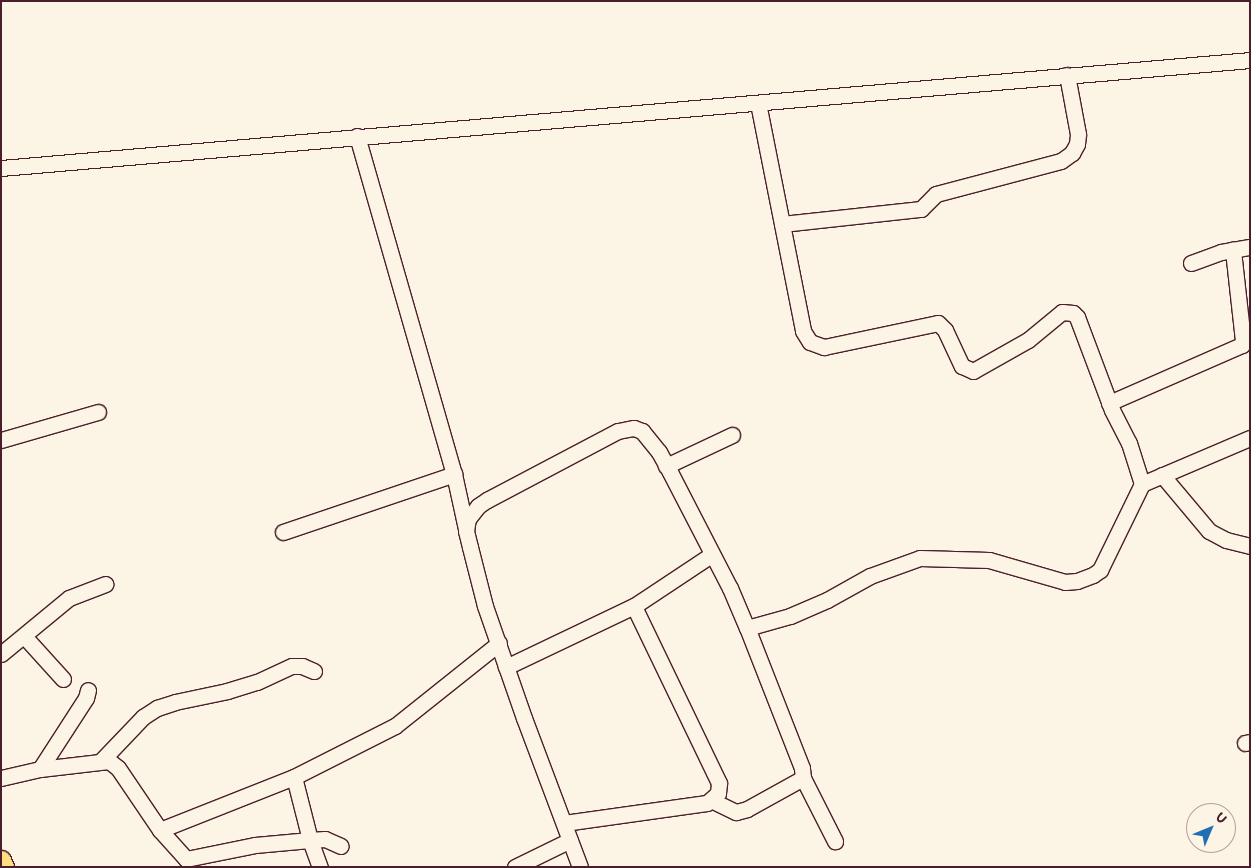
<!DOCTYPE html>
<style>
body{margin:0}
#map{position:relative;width:1251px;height:868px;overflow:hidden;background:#fcf5e5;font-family:Itim,sans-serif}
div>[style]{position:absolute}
.roads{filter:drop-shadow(1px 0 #4a1f2b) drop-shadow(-1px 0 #4a1f2b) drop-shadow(0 1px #4a1f2b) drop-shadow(0 -1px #4a1f2b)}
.minor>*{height:15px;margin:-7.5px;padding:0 7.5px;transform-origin:7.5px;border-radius:7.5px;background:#fcf5e5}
.major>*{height:19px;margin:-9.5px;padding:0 9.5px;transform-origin:9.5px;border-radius:9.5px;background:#ffdf80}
span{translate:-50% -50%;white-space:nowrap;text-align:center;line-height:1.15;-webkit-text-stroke:4.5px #fcf5e5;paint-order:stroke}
.frame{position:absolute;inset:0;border:2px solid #4a1f2b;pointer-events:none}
.north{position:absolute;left:1186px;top:803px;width:50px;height:50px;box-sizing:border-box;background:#fcf5e5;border:1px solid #b59f9b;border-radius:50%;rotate:45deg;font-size:14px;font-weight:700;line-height:20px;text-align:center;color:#4a1f2b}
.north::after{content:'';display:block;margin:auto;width:18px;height:22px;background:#1f6fb2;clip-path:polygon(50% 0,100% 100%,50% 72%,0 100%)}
</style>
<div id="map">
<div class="roads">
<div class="minor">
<div style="left:758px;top:103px;width:232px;rotate:78.8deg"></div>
<div style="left:803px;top:331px;width:13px;rotate:58deg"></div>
<div style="left:810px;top:342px;width:15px;rotate:20deg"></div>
<div style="left:824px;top:347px;width:116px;rotate:-11.9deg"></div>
<div style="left:938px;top:323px;width:10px;rotate:45deg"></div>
<div style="left:945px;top:330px;width:40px;rotate:65deg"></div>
<div style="left:962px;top:366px;width:12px;rotate:24deg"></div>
<div style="left:973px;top:371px;width:63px;rotate:-29.4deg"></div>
<div style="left:1028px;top:340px;width:44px;rotate:-39.5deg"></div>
<div style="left:1062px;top:312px;width:11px;rotate:5deg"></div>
<div style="left:1073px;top:313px;width:6px;rotate:45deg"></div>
<div style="left:1077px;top:317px;width:99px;rotate:69.4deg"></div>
<div style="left:1112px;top:410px;width:37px;rotate:63deg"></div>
<div style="left:1129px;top:443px;width:43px;rotate:72.4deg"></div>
<div style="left:357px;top:136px;width:352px;rotate:74deg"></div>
<div style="left:454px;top:474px;width:56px;rotate:77.7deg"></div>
<div style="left:1px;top:168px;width:1254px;rotate:-4.94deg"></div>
<div style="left:782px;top:224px;width:140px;rotate:-6.2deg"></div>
<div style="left:921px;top:209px;width:21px;rotate:-45deg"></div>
<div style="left:936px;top:194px;width:129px;rotate:-14.8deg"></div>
<div style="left:1061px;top:161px;width:14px;rotate:-36deg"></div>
<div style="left:1072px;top:153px;width:10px;rotate:-61deg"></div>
<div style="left:1077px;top:144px;width:10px;rotate:-84deg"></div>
<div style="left:1078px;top:134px;width:60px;rotate:-100.6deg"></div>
<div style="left:1191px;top:263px;width:32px;rotate:-20deg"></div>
<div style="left:1221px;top:252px;width:29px;rotate:-10deg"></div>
<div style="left:1109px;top:403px;width:145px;rotate:-23.6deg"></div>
<div style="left:1242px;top:345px;width:4px;rotate:-76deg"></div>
<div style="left:1243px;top:341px;width:92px;rotate:-96.3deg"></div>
<div style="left:1px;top:440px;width:101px;rotate:-16.1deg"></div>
<div style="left:666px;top:466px;width:73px;rotate:-25.2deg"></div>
<div style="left:1162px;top:475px;width:73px;rotate:50deg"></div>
<div style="left:1209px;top:531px;width:19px;rotate:28deg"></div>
<div style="left:1226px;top:540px;width:25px;rotate:14deg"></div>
<div style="left:283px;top:532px;width:181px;rotate:-18.7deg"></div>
<div style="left:24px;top:636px;width:58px;rotate:47.8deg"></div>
<div style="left:1px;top:654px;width:88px;rotate:-39.5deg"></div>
<div style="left:69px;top:598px;width:39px;rotate:-21deg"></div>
<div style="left:506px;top:667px;width:142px;rotate:-25.5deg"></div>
<div style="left:634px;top:606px;width:92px;rotate:-33.5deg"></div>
<div style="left:1245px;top:743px;width:5px;rotate:-11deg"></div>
<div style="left:101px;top:761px;width:61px;rotate:-46.3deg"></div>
<div style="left:143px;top:717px;width:17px;rotate:-33deg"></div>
<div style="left:157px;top:708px;width:19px;rotate:-18deg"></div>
<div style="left:175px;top:702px;width:53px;rotate:-11.9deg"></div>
<div style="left:227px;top:691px;width:31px;rotate:-17deg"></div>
<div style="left:257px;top:682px;width:38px;rotate:-25deg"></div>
<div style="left:292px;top:666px;width:10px"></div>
<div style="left:302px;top:666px;width:13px;rotate:23deg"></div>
<div style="left:40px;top:769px;width:85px;rotate:-57.1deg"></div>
<div style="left:86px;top:698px;width:8px;rotate:-76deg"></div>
<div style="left:294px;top:777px;width:65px;rotate:75.7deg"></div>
<div style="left:310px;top:840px;width:29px;rotate:70deg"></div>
<div style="left:1px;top:778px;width:40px;rotate:-13deg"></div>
<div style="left:40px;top:769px;width:69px;rotate:-6.6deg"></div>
<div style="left:109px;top:761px;width:11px;rotate:38deg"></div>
<div style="left:118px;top:768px;width:75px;rotate:55.9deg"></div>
<div style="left:160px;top:830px;width:39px;rotate:48deg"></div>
<div style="left:186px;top:859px;width:70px;rotate:-11.5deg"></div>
<div style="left:255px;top:845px;width:55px;rotate:-5.2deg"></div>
<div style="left:310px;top:840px;width:15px;rotate:-4deg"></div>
<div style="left:325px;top:839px;width:17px;rotate:24deg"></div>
<div style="left:803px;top:778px;width:71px;rotate:63.1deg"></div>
<div style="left:711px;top:800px;width:28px;rotate:26deg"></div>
<div style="left:736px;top:812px;width:11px;rotate:-15deg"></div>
<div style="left:747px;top:809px;width:64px;rotate:-29deg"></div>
<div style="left:803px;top:778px;width:10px;rotate:-96deg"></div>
<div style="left:802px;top:768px;width:150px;rotate:-111.4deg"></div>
<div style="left:564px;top:823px;width:144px;rotate:-8deg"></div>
<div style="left:707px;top:803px;width:15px;rotate:-42deg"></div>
<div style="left:718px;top:793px;width:10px;rotate:-84deg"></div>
<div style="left:719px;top:783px;width:196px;rotate:-115.7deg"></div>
<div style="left:160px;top:830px;width:144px;rotate:-21.6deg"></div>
<div style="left:294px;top:777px;width:113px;rotate:-26.8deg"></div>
<div style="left:395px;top:726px;width:133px;rotate:-38.6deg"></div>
<div style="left:515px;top:867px;width:61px;rotate:-26.1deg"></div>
<div style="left:580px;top:867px;width:159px;rotate:-110.6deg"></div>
<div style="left:524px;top:718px;width:119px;rotate:-109.2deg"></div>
<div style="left:485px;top:606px;width:61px;rotate:-104.3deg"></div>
<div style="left:470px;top:547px;width:16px;rotate:-104deg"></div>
<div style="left:466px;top:531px;width:12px;rotate:-81deg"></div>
<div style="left:468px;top:519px;width:16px;rotate:-52deg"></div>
<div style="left:478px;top:506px;width:11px;rotate:-34deg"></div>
<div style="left:487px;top:500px;width:148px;rotate:-27.8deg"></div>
<div style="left:618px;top:431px;width:16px;rotate:-11deg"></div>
<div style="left:634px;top:428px;width:9px;rotate:21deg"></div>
<div style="left:642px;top:431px;width:27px;rotate:51deg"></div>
<div style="left:659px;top:452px;width:23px;rotate:61deg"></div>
<div style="left:670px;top:472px;width:131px;rotate:62.7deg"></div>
<div style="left:730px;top:588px;width:43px;rotate:67deg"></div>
<div style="left:747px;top:628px;width:45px;rotate:-15.6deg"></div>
<div style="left:790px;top:616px;width:40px;rotate:-23.4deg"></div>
<div style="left:827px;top:600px;width:49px;rotate:-29.2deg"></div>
<div style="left:870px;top:576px;width:53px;rotate:-19.8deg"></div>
<div style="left:920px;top:558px;width:69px;rotate:1.7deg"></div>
<div style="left:989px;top:560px;width:79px;rotate:16.1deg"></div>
<div style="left:1065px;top:582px;width:12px;rotate:-5deg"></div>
<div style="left:1077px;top:581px;width:17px;rotate:-21deg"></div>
<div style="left:1093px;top:575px;width:9px;rotate:-36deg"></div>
<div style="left:1100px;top:570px;width:96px;rotate:-64deg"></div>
<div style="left:1142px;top:484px;width:117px;rotate:-23.1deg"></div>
</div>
<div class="major">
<div style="left:1px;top:860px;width:8px;rotate:67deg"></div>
</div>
</div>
<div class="frame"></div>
<div class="north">U</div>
</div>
